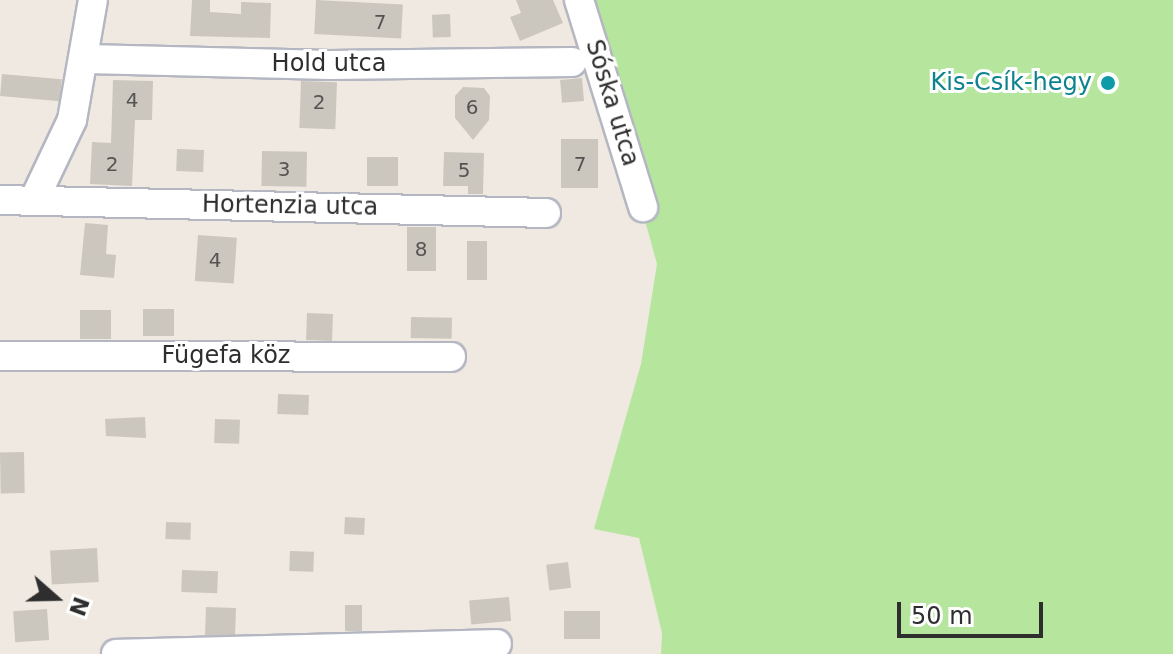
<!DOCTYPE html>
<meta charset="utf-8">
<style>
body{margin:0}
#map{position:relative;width:1173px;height:654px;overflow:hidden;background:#efe9e1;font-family:"DejaVu Sans",sans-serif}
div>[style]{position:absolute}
.green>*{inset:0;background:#b6e59e}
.building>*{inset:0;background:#cbc7bf;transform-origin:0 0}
.roads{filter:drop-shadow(2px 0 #b4b7c1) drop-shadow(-2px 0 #b4b7c1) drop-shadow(0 2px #b4b7c1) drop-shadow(0 -2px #b4b7c1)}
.minor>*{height:28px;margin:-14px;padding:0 14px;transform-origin:14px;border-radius:14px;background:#fff}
.dots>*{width:22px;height:22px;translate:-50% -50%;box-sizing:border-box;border:4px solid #fff;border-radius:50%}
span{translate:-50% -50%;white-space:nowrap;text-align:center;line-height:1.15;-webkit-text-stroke:6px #fff;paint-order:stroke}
.number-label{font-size:20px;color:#555452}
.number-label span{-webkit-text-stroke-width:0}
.street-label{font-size:24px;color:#2e2e2e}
.culture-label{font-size:24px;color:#0d838f}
.right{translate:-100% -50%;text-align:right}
.north{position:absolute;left:16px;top:558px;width:80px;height:80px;-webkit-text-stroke:6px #fff;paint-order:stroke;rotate:110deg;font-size:22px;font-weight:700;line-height:32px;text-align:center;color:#2e2e2e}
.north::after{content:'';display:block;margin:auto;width:28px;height:36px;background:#2e2e2e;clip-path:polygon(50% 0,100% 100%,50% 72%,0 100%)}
.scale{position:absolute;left:897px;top:602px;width:146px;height:36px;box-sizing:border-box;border:4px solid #2e2e2e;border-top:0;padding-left:10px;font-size:24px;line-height:28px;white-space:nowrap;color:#2e2e2e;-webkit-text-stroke:6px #fff;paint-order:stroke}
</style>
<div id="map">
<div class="green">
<div style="clip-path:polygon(584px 0,1173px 0,1173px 654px,661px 654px,662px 633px,639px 538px,594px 529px,641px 364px,657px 264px)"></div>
</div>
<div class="building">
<div style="clip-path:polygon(192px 0,210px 0,210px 12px,241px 14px,241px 2px,271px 3px,270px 38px,190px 36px)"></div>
<div style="left:316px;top:0;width:87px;height:34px;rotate:3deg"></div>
<div style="clip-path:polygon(516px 0,553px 0,563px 23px,520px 41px,510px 17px,521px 13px)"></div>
<div style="left:450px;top:14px;width:23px;height:18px;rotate:88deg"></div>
<div style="left:2px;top:74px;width:60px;height:22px;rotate:5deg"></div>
<div style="left:582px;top:78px;width:23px;height:22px;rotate:85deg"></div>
<div style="clip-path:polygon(113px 80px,153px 81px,152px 120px,135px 120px,132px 186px,90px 184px,92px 142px,111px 143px)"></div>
<div style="left:301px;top:81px;width:36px;height:47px;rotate:2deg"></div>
<div style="clip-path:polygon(463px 87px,484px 88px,490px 96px,489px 120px,473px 140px,455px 118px,455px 96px)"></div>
<div style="left:561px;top:139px;width:37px;height:49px"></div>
<div style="left:177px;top:149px;width:27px;height:22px;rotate:2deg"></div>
<div style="left:262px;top:151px;width:45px;height:35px;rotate:1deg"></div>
<div style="clip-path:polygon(444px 152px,484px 153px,483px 194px,468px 194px,468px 186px,443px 186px)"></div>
<div style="left:367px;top:157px;width:31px;height:29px"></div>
<div style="clip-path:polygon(85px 223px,108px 225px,106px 254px,116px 255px,114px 278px,80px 275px)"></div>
<div style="left:407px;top:227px;width:29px;height:44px"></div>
<div style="left:198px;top:235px;width:39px;height:46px;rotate:4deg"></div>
<div style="left:467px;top:241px;width:20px;height:39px"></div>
<div style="left:143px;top:309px;width:31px;height:27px"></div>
<div style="left:80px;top:310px;width:31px;height:29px"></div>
<div style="left:307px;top:313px;width:26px;height:27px;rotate:2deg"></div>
<div style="left:411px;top:317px;width:41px;height:21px;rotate:1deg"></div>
<div style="left:278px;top:394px;width:31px;height:20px;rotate:2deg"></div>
<div style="clip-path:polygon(145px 417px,146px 438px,106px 436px,105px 419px)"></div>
<div style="left:215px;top:419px;width:25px;height:24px;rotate:2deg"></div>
<div style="left:24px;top:452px;width:41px;height:24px;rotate:89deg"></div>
<div style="left:345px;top:517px;width:20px;height:17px;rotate:3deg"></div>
<div style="left:166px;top:522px;width:25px;height:17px;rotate:2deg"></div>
<div style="left:97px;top:548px;width:34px;height:47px;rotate:87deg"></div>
<div style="left:290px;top:551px;width:24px;height:20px;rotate:2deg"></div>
<div style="left:568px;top:562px;width:26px;height:22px;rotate:83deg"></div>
<div style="left:182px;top:570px;width:36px;height:22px;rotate:2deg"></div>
<div style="left:509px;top:597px;width:24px;height:40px;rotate:85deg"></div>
<div style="left:345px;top:605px;width:17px;height:26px"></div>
<div style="left:206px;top:607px;width:30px;height:28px;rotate:2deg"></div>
<div style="left:47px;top:609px;width:31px;height:34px;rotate:86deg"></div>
<div style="left:600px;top:611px;width:28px;height:36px;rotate:90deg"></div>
</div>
<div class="roads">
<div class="minor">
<div style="left:579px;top:0;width:217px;rotate:72.8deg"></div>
<div style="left:87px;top:59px;width:243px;rotate:1.4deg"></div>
<div style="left:330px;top:65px;width:242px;rotate:-0.7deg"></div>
<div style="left:35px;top:198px;width:86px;rotate:-64.6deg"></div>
<div style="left:72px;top:120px;width:122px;rotate:-80.1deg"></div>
<div style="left:0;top:200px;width:546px;rotate:1.36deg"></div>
<div style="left:0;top:356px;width:451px;rotate:0.1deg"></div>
<div style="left:116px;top:654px;width:381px;rotate:-1.5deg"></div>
</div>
</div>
<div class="dots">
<div style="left:1108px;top:83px;background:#0f9aa8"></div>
</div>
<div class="number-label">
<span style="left:380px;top:22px">7</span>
<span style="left:132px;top:100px">4</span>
<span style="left:319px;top:102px">2</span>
<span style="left:472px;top:107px">6</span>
<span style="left:112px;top:164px">2</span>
<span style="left:580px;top:164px">7</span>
<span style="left:284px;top:169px">3</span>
<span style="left:464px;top:170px">5</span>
<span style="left:421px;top:249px">8</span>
<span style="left:215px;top:260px">4</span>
</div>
<div class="street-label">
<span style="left:329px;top:64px">Hold utca</span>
<span style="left:612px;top:103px;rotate:73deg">Sóska utca</span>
<span style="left:290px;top:206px;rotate:1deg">Hortenzia utca</span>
<span style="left:226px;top:356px">Fügefa köz</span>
</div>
<div class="culture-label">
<span class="right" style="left:1092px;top:83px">Kis-Csík-hegy</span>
</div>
<div class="north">N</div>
<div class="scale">50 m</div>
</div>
